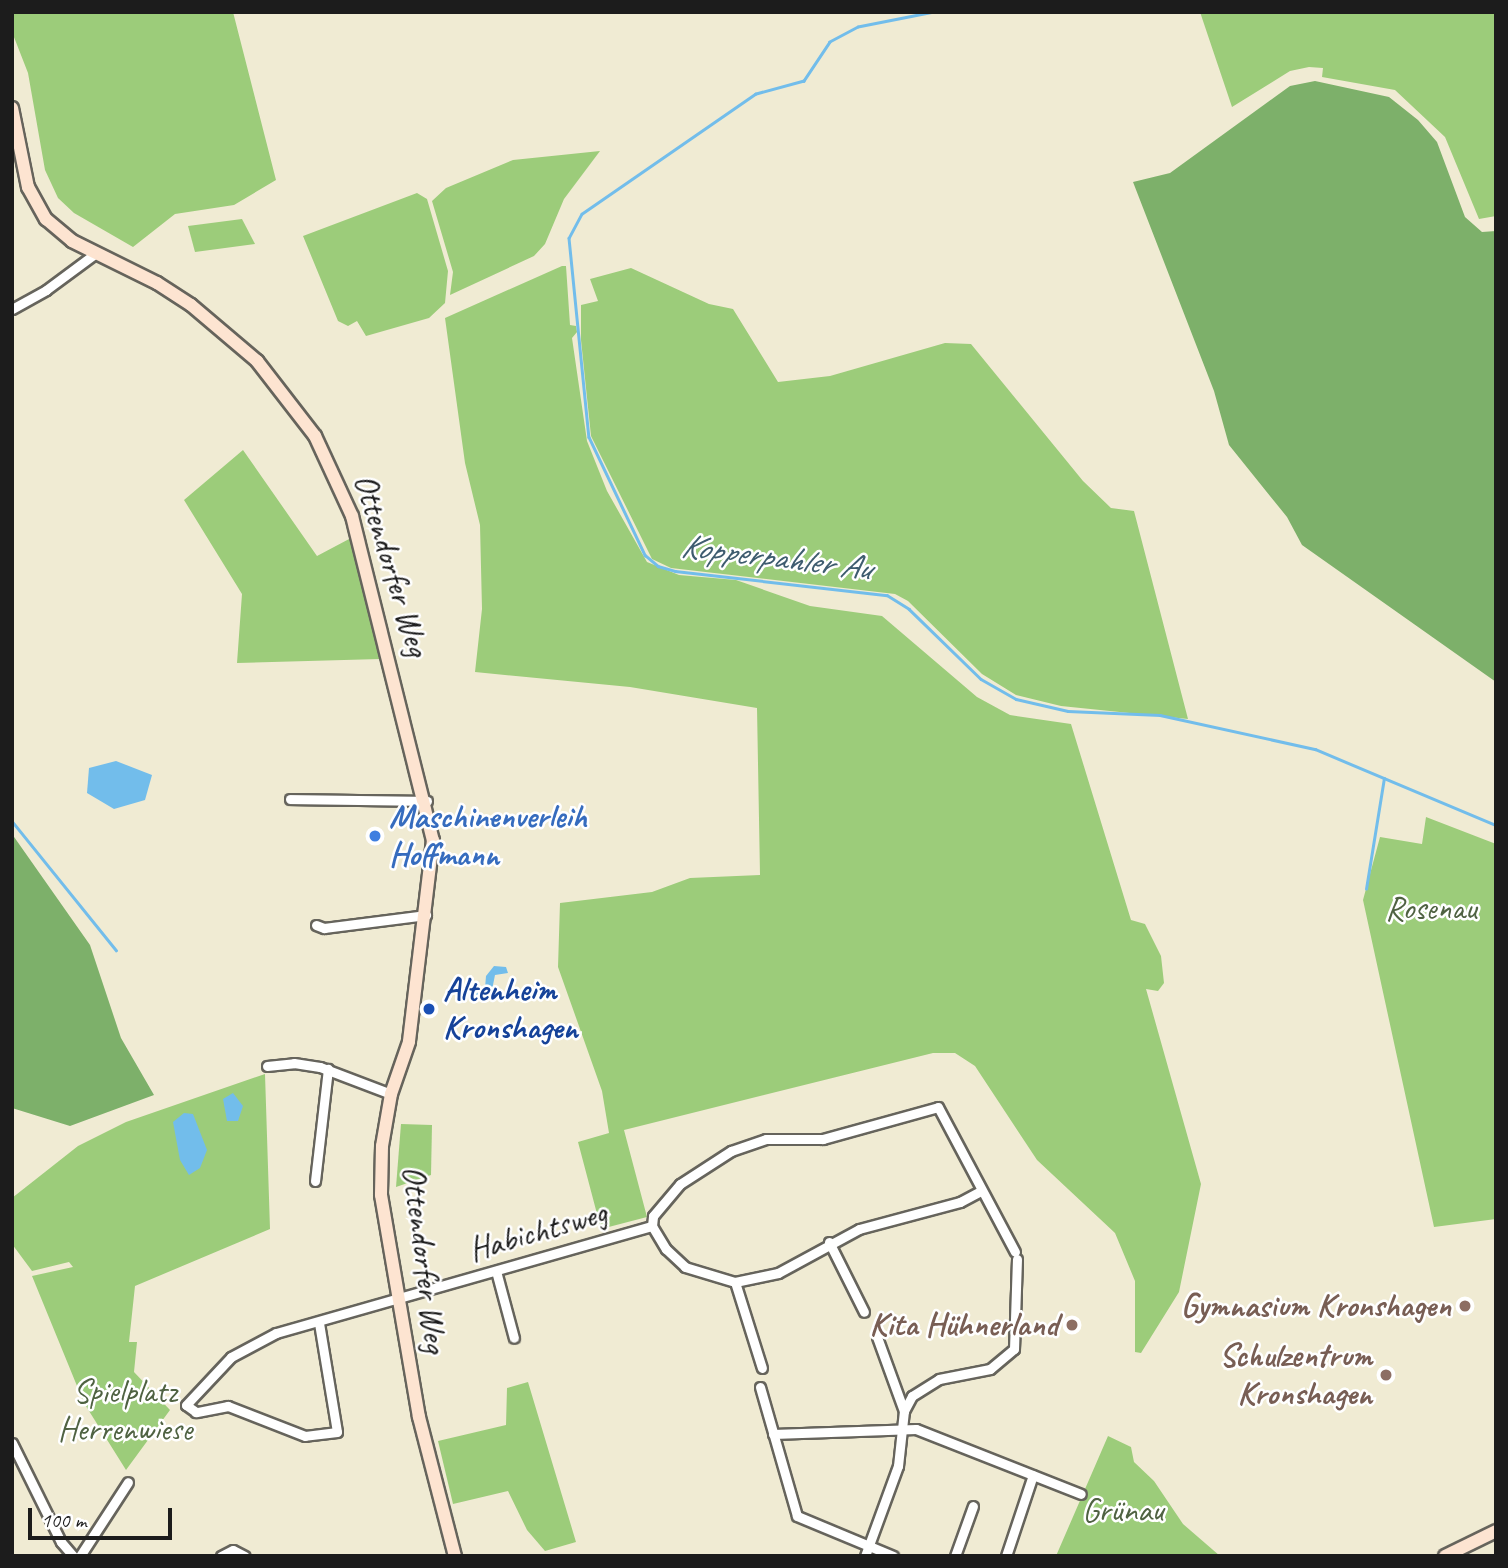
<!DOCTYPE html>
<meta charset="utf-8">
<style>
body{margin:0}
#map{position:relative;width:1508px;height:1568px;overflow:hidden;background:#f0ebd3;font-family:Caveat,sans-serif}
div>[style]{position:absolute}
.green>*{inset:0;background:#9ccc7a}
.forest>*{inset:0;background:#7db06a}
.water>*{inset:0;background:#72bdeb}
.stream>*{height:2.5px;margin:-1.25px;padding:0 1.25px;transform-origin:1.25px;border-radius:1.25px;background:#72bdeb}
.roads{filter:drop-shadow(2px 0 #66645c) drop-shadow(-2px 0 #66645c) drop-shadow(0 2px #66645c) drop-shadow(0 -2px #66645c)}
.street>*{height:9px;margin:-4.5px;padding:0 4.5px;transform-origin:4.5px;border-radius:4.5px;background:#fff}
.secondary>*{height:12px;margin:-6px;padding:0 6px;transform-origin:6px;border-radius:6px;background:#fde4d1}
.dots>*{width:19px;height:19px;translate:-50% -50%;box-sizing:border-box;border:4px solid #fff;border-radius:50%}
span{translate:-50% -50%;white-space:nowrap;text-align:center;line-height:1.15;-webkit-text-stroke:5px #fff;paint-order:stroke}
.street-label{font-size:33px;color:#1c1c1c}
.shop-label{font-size:33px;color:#366cbe;font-weight:700}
.left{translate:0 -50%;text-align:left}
.park-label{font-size:33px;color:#4f6242}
.transit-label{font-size:33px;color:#164399;font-weight:700}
.education-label{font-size:33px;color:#785e54;font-weight:700}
.right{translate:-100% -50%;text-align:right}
.water-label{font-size:35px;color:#3e5c6f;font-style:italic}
.frame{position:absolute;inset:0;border:14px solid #1c1c1c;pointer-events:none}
.scale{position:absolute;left:28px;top:1508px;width:144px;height:32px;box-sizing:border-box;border:4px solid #1c1c1c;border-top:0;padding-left:9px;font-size:21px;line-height:24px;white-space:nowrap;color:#1c1c1c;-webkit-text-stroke:5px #fff;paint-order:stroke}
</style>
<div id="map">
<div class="green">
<div style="clip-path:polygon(12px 12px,233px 12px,276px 180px,234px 205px,175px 214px,133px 247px,74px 213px,58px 198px,45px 170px,28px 73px,12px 32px)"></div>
<div style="clip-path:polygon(1200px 12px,1496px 12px,1496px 216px,1479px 219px,1445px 137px,1395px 90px,1322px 77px,1323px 68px,1309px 67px,1290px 71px,1232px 107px)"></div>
<div style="clip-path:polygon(600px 151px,564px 199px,545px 244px,534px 256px,450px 295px,453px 272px,432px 201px,446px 188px,513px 160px)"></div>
<div style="clip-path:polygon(417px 193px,427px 199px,448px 271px,445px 303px,429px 318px,366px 336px,357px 321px,348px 326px,338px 321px,303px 236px)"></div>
<div style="clip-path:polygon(242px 219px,255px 244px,195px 252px,188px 226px)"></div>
<div style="clip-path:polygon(562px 266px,566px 266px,570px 325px,576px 326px,577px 332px,572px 338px,587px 441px,607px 491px,647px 562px,679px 575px,736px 580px,810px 606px,882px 616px,977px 697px,1010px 715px,1071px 724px,1131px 920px,1145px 924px,1161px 956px,1164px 983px,1158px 991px,1146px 989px,1201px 1184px,1179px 1292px,1141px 1353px,1135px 1352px,1135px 1281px,1115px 1233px,1037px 1160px,975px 1066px,955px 1053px,933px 1053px,624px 1130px,647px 1217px,601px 1229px,578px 1142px,609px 1133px,602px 1091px,558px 967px,560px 903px,652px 892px,690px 878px,760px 875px,757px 708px,630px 687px,475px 672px,482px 609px,480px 525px,465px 463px,445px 318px)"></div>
<div style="clip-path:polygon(631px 268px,709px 304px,733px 309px,778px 382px,830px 376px,945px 343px,971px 344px,1083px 481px,1111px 508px,1134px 511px,1188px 719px,1061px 706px,1016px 695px,982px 674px,908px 601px,895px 594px,671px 568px,652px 559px,591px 436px,581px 340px,581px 305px,598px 301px,590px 279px)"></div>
<div style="clip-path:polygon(243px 450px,317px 556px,351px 538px,380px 659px,237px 663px,242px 594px,184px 500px)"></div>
<div style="clip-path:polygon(1426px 817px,1496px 844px,1496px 1219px,1434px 1227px,1363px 900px,1380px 837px,1422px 844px)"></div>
<div style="clip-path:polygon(265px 1074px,270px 1229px,135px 1286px,129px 1342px,137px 1342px,134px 1372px,170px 1410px,126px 1470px,84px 1403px,32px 1276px,73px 1267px,69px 1262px,32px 1271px,12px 1244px,12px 1198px,78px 1146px,126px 1122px)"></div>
<div style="clip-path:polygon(401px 1124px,432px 1125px,431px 1175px,396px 1187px)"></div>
<div style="clip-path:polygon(528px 1382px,576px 1542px,545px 1551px,527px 1530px,508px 1491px,453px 1504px,438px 1441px,506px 1425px,507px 1388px)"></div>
<div style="clip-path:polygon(1108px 1436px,1131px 1447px,1134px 1462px,1154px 1481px,1183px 1524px,1220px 1556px,1056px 1556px)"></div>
</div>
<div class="forest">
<div style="clip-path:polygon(1315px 81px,1389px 97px,1418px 120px,1437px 142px,1465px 217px,1482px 232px,1496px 231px,1496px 682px,1302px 545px,1287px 517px,1229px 445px,1214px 391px,1133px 182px,1170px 173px,1290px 86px)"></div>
<div style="clip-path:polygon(12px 834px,90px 945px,121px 1038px,154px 1095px,70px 1126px,12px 1108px)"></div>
</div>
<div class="water">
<div style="clip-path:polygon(116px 761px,152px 775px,145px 800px,114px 809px,87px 793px,89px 768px)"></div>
<div style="clip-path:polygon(494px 966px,506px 967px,508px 973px,495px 975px,491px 995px,479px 999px,474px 995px,485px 988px,486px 976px)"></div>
<div style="clip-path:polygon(233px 1093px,243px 1106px,238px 1121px,227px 1121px,223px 1099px)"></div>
<div style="clip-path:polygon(184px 1113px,193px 1114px,207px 1150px,200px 1168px,189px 1175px,180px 1160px,173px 1122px)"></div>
</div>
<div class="stream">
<div style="left:934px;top:12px;width:77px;rotate:168.8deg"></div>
<div style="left:858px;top:27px;width:32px;rotate:152deg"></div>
<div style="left:830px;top:42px;width:47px;rotate:123.7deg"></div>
<div style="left:804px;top:81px;width:50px;rotate:164.8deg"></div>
<div style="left:756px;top:94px;width:211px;rotate:145.4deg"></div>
<div style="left:582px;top:214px;width:27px;rotate:118deg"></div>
<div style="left:569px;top:238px;width:200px;rotate:84.3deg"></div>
<div style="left:589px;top:437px;width:131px;rotate:64.6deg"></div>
<div style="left:645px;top:555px;width:17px;rotate:40deg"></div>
<div style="left:658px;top:566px;width:18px;rotate:16deg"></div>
<div style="left:675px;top:571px;width:213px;rotate:6.5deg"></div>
<div style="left:887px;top:595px;width:26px;rotate:32deg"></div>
<div style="left:909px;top:609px;width:100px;rotate:44.2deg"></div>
<div style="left:981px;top:679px;width:40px;rotate:29.7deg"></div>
<div style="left:1016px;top:699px;width:53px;rotate:13deg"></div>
<div style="left:1068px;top:711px;width:92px;rotate:2.5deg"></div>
<div style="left:1160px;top:715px;width:159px;rotate:12.4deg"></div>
<div style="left:1315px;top:749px;width:196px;rotate:22.8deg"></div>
<div style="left:12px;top:821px;width:166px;rotate:51.1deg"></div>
<div style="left:1366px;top:889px;width:112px;rotate:-80.8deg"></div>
</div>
<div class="roads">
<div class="street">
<div style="left:12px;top:309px;width:39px;rotate:-29deg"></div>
<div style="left:46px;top:290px;width:62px;rotate:-36.5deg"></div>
<div style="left:290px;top:799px;width:137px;rotate:0.8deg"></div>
<div style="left:316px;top:925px;width:9px;rotate:21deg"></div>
<div style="left:324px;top:928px;width:103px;rotate:-7.3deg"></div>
<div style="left:267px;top:1066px;width:27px;rotate:-6deg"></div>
<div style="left:294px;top:1063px;width:26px;rotate:9deg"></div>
<div style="left:320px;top:1067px;width:76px;rotate:20.8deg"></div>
<div style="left:315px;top:1181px;width:113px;rotate:-83.4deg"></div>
<div style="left:652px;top:1226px;width:10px;rotate:-84deg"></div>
<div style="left:653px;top:1216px;width:42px;rotate:-49.8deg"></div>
<div style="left:680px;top:1184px;width:61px;rotate:-32.9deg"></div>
<div style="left:731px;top:1151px;width:37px;rotate:-19deg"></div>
<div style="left:766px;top:1139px;width:57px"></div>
<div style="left:823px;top:1139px;width:119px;rotate:-15.5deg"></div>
<div style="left:938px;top:1107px;width:164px;rotate:62deg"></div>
<div style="left:652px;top:1226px;width:27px;rotate:59deg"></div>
<div style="left:666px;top:1249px;width:26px;rotate:43deg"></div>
<div style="left:685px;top:1267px;width:52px;rotate:16.7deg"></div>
<div style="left:735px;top:1282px;width:44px;rotate:-11.8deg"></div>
<div style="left:778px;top:1273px;width:92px;rotate:-28.5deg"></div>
<div style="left:859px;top:1229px;width:105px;rotate:-15deg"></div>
<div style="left:960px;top:1202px;width:24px;rotate:-28deg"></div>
<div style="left:829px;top:1242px;width:78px;rotate:63.4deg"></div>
<div style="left:496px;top:1271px;width:69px;rotate:75deg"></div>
<div style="left:735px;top:1282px;width:90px;rotate:72.6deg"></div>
<div style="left:319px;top:1323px;width:110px;rotate:80.6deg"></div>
<div style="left:337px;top:1432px;width:32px;rotate:173deg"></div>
<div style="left:305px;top:1436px;width:83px;rotate:-158.7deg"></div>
<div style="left:228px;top:1406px;width:33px;rotate:169deg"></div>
<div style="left:196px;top:1412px;width:12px;rotate:-145deg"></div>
<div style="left:186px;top:1405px;width:66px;rotate:-46.8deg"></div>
<div style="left:231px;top:1357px;width:51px;rotate:-28.1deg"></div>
<div style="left:276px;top:1333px;width:391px;rotate:-15.9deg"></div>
<div style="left:877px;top:1337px;width:79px;rotate:70deg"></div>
<div style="left:760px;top:1387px;width:134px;rotate:74deg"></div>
<div style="left:797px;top:1516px;width:104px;rotate:22.6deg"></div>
<div style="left:773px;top:1434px;width:143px;rotate:-2deg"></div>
<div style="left:916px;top:1429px;width:177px;rotate:21.5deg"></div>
<div style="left:12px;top:1443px;width:110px;rotate:63.7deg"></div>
<div style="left:61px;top:1542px;width:18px;rotate:49deg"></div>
<div style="left:80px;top:1556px;width:88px;rotate:-57deg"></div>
<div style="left:221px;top:1556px;width:13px;rotate:-27deg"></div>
<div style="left:233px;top:1550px;width:13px;rotate:27deg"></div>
<div style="left:865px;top:1556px;width:96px;rotate:-69.9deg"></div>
<div style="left:898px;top:1466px;width:55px;rotate:-83.8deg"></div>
<div style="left:904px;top:1411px;width:17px;rotate:-62deg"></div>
<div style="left:912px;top:1396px;width:32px;rotate:-32deg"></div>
<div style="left:939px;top:1379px;width:52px;rotate:-11.1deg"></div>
<div style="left:990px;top:1369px;width:31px;rotate:-40deg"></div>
<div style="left:1014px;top:1349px;width:90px;rotate:-88.1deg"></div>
<div style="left:955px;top:1556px;width:53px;rotate:-70.2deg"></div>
<div style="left:1006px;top:1556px;width:85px;rotate:-71.6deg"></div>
</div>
<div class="secondary">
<div style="left:12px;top:108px;width:81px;rotate:78.6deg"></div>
<div style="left:28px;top:187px;width:37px;rotate:61deg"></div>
<div style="left:46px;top:219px;width:34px;rotate:40deg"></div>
<div style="left:72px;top:241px;width:95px;rotate:26.3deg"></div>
<div style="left:157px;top:283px;width:40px;rotate:32.9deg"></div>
<div style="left:191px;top:305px;width:87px;rotate:40.3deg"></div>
<div style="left:257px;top:361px;width:95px;rotate:52.3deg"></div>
<div style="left:315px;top:436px;width:88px;rotate:65.2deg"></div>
<div style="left:352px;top:516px;width:334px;rotate:76deg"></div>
<div style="left:433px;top:840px;width:203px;rotate:96.8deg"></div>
<div style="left:409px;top:1042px;width:55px;rotate:109.1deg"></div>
<div style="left:391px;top:1094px;width:53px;rotate:99.8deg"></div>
<div style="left:382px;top:1146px;width:49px;rotate:91.2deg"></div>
<div style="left:381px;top:1195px;width:225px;rotate:80.3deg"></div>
<div style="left:419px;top:1417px;width:144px;rotate:75.5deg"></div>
<div style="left:1445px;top:1556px;width:57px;rotate:-26.1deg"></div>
</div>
</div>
<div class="dots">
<div style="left:375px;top:836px;background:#3f7fe0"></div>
<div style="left:429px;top:1009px;background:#1a4fb4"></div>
<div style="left:1465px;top:1306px;background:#8d6e63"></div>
<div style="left:1072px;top:1325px;background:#8d6e63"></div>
<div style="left:1386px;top:1375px;background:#8d6e63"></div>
</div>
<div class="street-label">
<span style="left:391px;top:565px;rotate:73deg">Ottendorfer Weg</span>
<span style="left:538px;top:1232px;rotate:-16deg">Habichtsweg</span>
<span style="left:424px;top:1259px;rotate:83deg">Ottendorfer Weg</span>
</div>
<div class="shop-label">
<span class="left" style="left:389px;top:836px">Maschinenverleih<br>Hoffmann</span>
</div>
<div class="park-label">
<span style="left:1431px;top:909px">Rosenau</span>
<span style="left:125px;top:1411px">Spielplatz<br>Herrenwiese</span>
<span style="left:1123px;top:1511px">Grünau</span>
</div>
<div class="transit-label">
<span class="left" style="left:443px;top:1009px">Altenheim<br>Kronshagen</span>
</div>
<div class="education-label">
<span class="right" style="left:1451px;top:1306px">Gymnasium Kronshagen</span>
<span class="right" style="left:1058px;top:1325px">Kita Hühnerland</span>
<span class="right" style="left:1372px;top:1375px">Schulzentrum<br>Kronshagen</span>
</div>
<div class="water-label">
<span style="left:776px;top:557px;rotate:7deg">Kopperpahler Au</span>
</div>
<div class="frame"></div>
<div class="scale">100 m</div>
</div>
